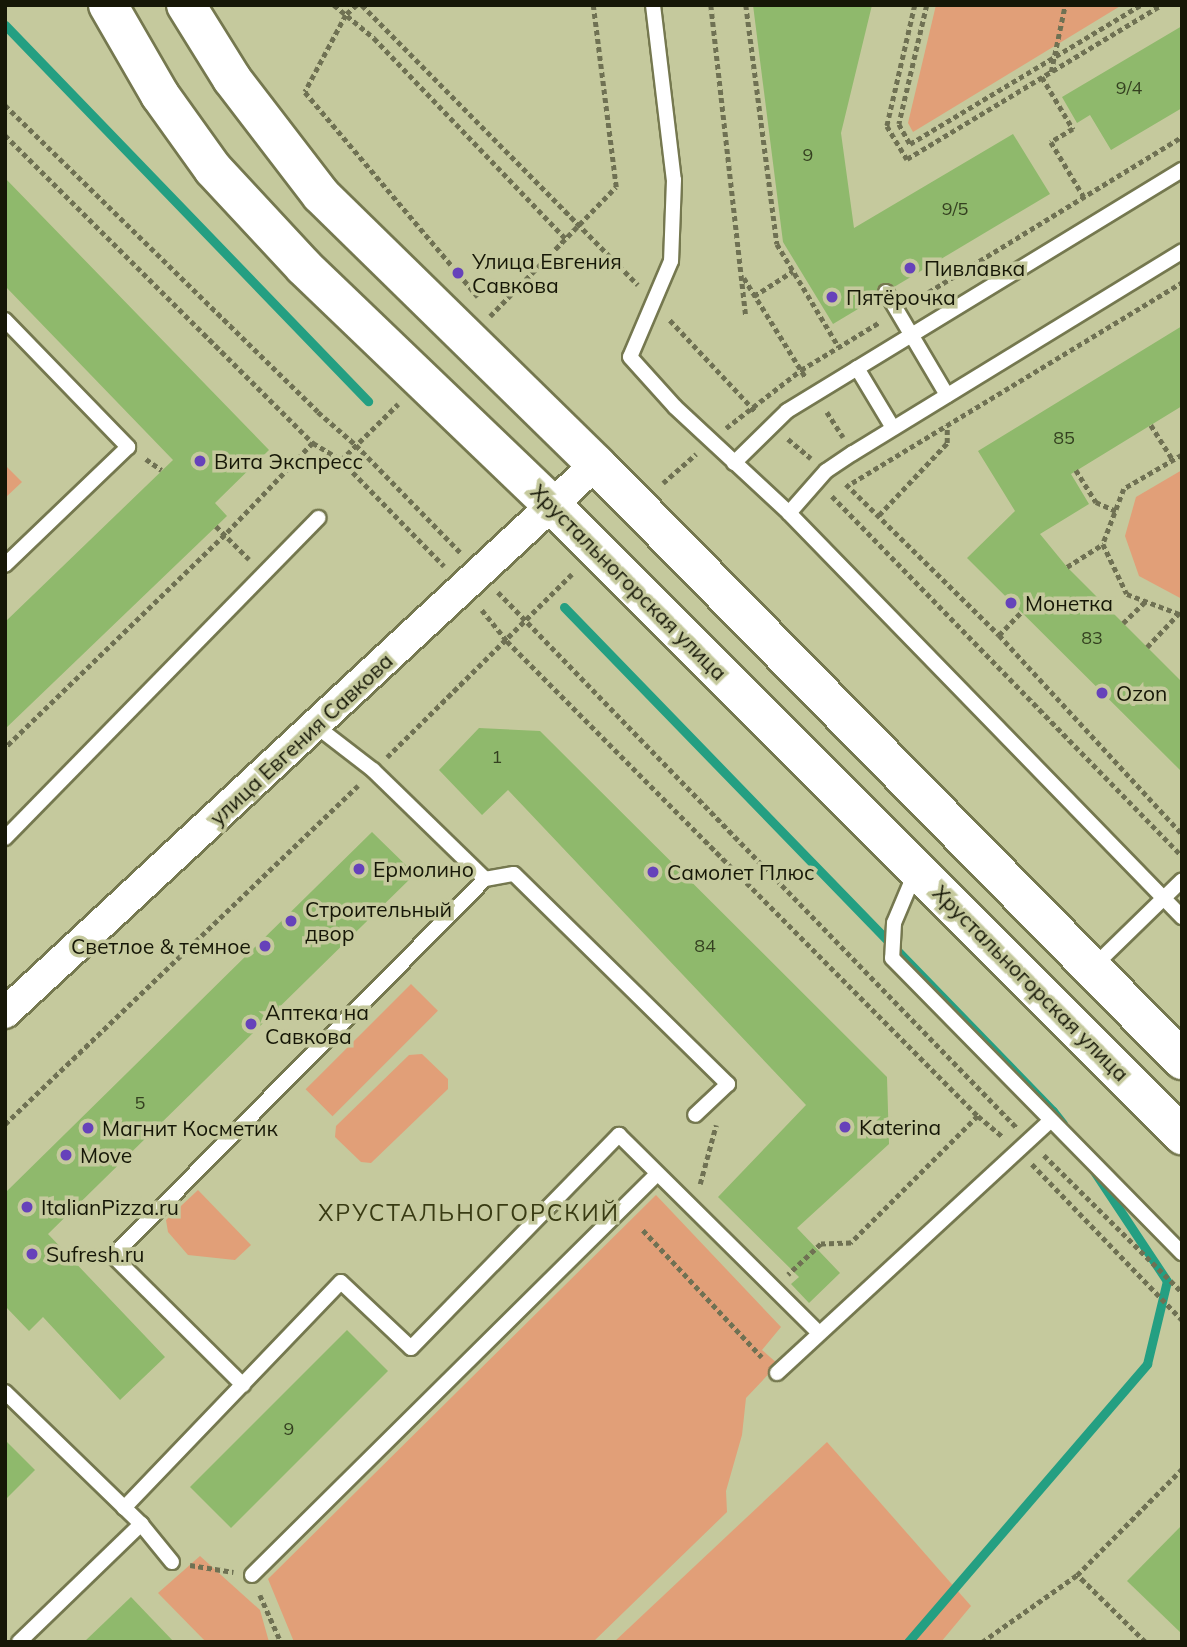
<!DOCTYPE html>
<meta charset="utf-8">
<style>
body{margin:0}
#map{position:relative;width:1187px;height:1647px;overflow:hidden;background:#c5c99d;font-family:Mulish,sans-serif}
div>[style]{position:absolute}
.green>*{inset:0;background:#e19f78;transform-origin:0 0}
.stream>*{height:9px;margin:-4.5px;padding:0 4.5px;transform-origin:4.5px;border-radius:4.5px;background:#249f82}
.building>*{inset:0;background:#8fb96c;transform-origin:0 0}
.path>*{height:4.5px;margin-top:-2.25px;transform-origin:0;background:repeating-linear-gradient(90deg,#6f7153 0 5px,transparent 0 8.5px)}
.roads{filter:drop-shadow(2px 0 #75784f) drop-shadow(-2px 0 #75784f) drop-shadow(0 2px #75784f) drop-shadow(0 -2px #75784f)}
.lane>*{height:14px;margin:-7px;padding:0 7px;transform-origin:7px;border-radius:7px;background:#fff}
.street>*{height:30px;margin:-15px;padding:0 15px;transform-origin:15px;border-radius:15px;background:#fff}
.secondary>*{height:38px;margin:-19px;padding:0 19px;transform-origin:19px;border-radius:19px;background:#fff}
.dots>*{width:19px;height:19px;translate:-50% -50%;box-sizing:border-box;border:4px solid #c5c99d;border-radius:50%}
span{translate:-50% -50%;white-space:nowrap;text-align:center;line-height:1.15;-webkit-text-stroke:7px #c5c99d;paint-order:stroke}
.number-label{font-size:18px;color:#344020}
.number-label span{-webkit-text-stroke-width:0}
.poi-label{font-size:21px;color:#161707}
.left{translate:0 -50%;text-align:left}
.right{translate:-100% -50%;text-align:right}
.street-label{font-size:21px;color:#161707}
.neighbourhood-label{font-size:23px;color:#393b13;letter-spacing:2px}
.frame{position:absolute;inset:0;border:7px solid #161707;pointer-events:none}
</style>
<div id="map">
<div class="green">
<div style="clip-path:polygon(936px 5px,1122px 5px,913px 132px,908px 123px)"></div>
<div style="clip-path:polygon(5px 465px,22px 482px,5px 498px)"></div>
<div style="clip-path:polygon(1182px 470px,1182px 599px,1139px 576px,1125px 536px,1136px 497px)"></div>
<div style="left:411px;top:984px;width:38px;height:149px;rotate:45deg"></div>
<div style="clip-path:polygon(422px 1054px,448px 1079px,448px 1089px,371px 1163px,361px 1162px,335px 1137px,336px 1126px,409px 1055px)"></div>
<div style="clip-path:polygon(198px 1190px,251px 1245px,235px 1260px,188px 1255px,168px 1232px,166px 1220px)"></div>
<div style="clip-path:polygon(656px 1195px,781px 1327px,762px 1350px,778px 1364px,746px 1398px,742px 1435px,726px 1491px,727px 1512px,593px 1642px,294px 1642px,268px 1579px)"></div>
<div style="clip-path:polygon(827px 1442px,971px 1606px,941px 1642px,614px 1642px)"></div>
<div style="clip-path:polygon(200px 1556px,260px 1610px,269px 1642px,206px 1642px,158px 1593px)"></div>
</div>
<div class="stream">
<div style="left:5px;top:25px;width:523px;rotate:46.01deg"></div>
<div style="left:564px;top:607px;width:702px;rotate:45.87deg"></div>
<div style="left:1053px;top:1111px;width:16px;rotate:52deg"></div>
<div style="left:908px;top:1642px;width:367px;rotate:-49.3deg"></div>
<div style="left:1147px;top:1364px;width:85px;rotate:-76.5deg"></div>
<div style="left:1167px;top:1281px;width:136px;rotate:-123.6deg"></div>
</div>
<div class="building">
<div style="clip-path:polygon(753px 5px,872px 5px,841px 133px,854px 228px,1013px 134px,1050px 194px,894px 287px,890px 283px,882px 283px,877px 288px,878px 297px,833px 324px,783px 242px)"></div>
<div style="clip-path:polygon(1182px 26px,1182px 108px,1111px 150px,1090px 115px,1077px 123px,1062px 97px)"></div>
<div style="clip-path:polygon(5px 178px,269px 450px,215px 503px,227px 516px,5px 729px,5px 622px,173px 460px,5px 286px)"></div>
<div style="clip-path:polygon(1182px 326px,1182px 406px,1071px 474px,1089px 504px,1040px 534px,1067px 567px,1182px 682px,1182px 772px,967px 558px,1015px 511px,978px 451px)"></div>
<div style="clip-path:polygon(479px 728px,540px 731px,887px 1077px,889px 1144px,797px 1228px,840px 1273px,809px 1303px,791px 1284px,799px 1277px,718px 1197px,806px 1105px,508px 790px,482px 815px,439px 770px)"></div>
<div style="clip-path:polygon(372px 832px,415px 874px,48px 1234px,165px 1357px,120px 1400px,43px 1317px,29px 1331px,5px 1306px,5px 1193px)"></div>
<div style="left:347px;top:1330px;width:58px;height:222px;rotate:45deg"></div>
<div style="clip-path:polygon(5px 1440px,35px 1470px,5px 1500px)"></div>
<div style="clip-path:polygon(1182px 1525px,1182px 1634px,1127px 1581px)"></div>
<div style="clip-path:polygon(131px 1597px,174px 1642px,84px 1642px)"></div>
</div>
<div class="path">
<div style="left:334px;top:5px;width:52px;rotate:39.5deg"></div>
<div style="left:374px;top:38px;width:277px;rotate:46.3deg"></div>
<div style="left:357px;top:5px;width:15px;rotate:138deg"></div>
<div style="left:346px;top:15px;width:87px;rotate:118deg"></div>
<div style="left:305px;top:92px;width:268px;rotate:49.8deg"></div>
<div style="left:362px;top:5px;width:393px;rotate:45.4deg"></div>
<div style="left:711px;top:5px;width:313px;rotate:83.6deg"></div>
<div style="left:746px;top:5px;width:241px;rotate:82.6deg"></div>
<div style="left:777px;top:244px;width:120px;rotate:59deg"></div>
<div style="left:915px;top:5px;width:124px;rotate:103deg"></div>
<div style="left:887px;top:126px;width:39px;rotate:59deg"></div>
<div style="left:907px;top:159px;width:297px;rotate:-31.2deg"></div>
<div style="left:927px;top:5px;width:122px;rotate:103.2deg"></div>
<div style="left:899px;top:124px;width:23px;rotate:61deg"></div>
<div style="left:910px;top:144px;width:269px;rotate:-31.1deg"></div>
<div style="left:1051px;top:72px;width:68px;rotate:-78.2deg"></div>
<div style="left:1042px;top:77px;width:61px;rotate:59.2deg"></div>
<div style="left:1073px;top:129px;width:26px;rotate:149deg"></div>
<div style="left:1051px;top:142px;width:64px;rotate:59deg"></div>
<div style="left:5px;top:105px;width:438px;rotate:44.4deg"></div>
<div style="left:318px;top:412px;width:50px;rotate:41deg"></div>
<div style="left:356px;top:445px;width:151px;rotate:45.8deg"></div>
<div style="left:5px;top:135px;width:436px;rotate:45deg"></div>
<div style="left:313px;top:443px;width:127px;rotate:133.7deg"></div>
<div style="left:225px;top:535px;width:306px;rotate:135.9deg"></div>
<div style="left:744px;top:278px;width:118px;rotate:58.2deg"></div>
<div style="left:754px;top:296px;width:46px;rotate:-32.7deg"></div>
<div style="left:914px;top:301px;width:314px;rotate:-31.5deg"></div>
<div style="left:490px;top:316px;width:180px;rotate:-45.7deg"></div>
<div style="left:616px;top:187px;width:183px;rotate:-97.2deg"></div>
<div style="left:670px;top:320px;width:127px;rotate:46.9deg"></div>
<div style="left:827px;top:412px;width:30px;rotate:57deg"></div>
<div style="left:1151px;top:425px;width:41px;rotate:57.8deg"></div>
<div style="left:726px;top:428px;width:95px;rotate:-37.7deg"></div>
<div style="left:801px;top:370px;width:92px;rotate:-31.3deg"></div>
<div style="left:788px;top:439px;width:30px;rotate:40deg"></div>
<div style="left:313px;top:443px;width:33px;rotate:31deg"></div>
<div style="left:341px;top:460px;width:148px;rotate:45.8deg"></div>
<div style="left:1182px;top:455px;width:67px;rotate:149.6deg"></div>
<div style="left:1124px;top:489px;width:59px;rotate:110.9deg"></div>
<div style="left:1103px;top:544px;width:55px;rotate:64.4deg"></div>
<div style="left:1127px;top:594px;width:59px;rotate:20.9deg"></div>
<div style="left:146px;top:459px;width:19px;rotate:35deg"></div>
<div style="left:341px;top:460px;width:80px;rotate:-44.5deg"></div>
<div style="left:1076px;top:470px;width:38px;rotate:58deg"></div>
<div style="left:1096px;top:502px;width:22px;rotate:24deg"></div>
<div style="left:663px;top:483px;width:44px;rotate:-41.3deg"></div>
<div style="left:852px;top:483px;width:386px;rotate:-31.3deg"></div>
<div style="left:846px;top:484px;width:215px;rotate:44.6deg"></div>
<div style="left:999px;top:635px;width:270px;rotate:47.4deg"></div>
<div style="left:832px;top:496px;width:502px;rotate:45.81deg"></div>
<div style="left:879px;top:515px;width:99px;rotate:-46.6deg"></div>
<div style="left:947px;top:443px;width:18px;rotate:-90deg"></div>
<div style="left:216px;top:526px;width:47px;rotate:45deg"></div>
<div style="left:1067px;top:567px;width:43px;rotate:-32.6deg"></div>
<div style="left:498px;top:592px;width:745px;rotate:45.92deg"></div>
<div style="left:482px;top:610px;width:40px;rotate:51deg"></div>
<div style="left:507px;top:641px;width:669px;rotate:45.24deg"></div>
<div style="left:978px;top:1116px;width:180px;rotate:135deg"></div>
<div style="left:851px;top:1243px;width:30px;rotate:178deg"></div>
<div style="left:821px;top:1244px;width:45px;rotate:136.8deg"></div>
<div style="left:1123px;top:623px;width:30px;rotate:-44deg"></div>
<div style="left:999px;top:635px;width:32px;rotate:-46deg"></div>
<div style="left:1147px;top:647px;width:51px;rotate:-46.6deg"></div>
<div style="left:387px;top:757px;width:260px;rotate:-44.7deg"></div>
<div style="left:978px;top:1116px;width:33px;rotate:40deg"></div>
<div style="left:5px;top:1124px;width:489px;rotate:-43.8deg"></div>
<div style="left:1044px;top:1155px;width:194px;rotate:44.8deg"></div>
<div style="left:1032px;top:1164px;width:216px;rotate:46.1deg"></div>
<div style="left:700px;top:1184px;width:61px;rotate:-74.8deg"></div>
<div style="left:643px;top:1230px;width:174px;rotate:46.9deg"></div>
<div style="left:190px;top:1565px;width:44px;rotate:9.2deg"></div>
<div style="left:260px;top:1595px;width:51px;rotate:65.9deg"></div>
<div style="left:982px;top:1642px;width:116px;rotate:-35.2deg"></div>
<div style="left:1145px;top:1642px;width:95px;rotate:-135.4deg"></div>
<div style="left:1077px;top:1575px;width:149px;rotate:-45.3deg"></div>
</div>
<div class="roads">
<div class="lane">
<div style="left:653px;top:5px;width:176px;rotate:83.2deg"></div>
<div style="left:674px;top:180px;width:81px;rotate:92.1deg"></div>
<div style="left:671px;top:261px;width:104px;rotate:113.1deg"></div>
<div style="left:630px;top:357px;width:67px;rotate:48deg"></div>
<div style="left:675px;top:407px;width:156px;rotate:42.9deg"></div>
<div style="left:789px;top:513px;width:564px;rotate:45.79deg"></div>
<div style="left:886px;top:292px;width:120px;rotate:59.4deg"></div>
<div style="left:5px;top:320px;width:177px;rotate:45.9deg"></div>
<div style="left:128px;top:447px;width:170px;rotate:136.2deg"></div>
<div style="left:857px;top:368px;width:70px;rotate:59deg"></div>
<div style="left:734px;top:463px;width:74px;rotate:-44.5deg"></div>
<div style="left:787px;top:411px;width:463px;rotate:-31.4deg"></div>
<div style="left:789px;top:513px;width:56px;rotate:-48.6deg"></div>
<div style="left:826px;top:471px;width:32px;rotate:-34deg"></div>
<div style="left:853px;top:453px;width:386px;rotate:-31.5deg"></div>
<div style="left:316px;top:726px;width:72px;rotate:37.7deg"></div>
<div style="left:373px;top:770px;width:156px;rotate:44.2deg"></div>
<div style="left:5px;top:838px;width:448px;rotate:-45.6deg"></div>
<div style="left:915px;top:873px;width:54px;rotate:112.8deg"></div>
<div style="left:894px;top:923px;width:35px;rotate:93deg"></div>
<div style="left:892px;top:958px;width:414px;rotate:45.5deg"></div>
<div style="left:1093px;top:967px;width:124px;rotate:-44.3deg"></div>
<div style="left:777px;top:1373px;width:372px;rotate:-42.7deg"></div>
<div style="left:243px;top:1385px;width:183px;rotate:-135.2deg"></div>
<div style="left:113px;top:1256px;width:530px;rotate:-45.38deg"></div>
<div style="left:485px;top:879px;width:29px;rotate:-10deg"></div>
<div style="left:514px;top:874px;width:300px;rotate:44.5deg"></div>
<div style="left:728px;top:1084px;width:45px;rotate:136.8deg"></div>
<div style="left:5px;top:1392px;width:190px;rotate:44.1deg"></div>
<div style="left:141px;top:1524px;width:49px;rotate:50.8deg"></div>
<div style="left:124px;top:1508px;width:313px;rotate:-46.2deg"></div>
<div style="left:341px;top:1282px;width:96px;rotate:43.3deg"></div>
<div style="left:411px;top:1348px;width:298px;rotate:-45.7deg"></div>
<div style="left:619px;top:1135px;width:281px;rotate:44.7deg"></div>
<div style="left:252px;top:1575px;width:570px;rotate:-44.72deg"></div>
<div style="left:19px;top:1642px;width:170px;rotate:-44deg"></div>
</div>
<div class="street">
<div style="left:5px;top:1013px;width:807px;rotate:-42.89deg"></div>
</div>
<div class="secondary">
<div style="left:108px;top:5px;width:104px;rotate:60deg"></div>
<div style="left:160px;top:95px;width:91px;rotate:54.4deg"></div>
<div style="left:213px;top:169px;width:134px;rotate:47.1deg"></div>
<div style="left:304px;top:267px;width:345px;rotate:43.8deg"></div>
<div style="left:553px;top:506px;width:890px;rotate:45deg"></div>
<div style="left:186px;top:5px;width:87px;rotate:58.1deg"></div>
<div style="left:232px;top:79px;width:146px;rotate:52.5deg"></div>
<div style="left:321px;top:195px;width:385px;rotate:44.4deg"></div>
<div style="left:596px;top:464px;width:836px;rotate:45.48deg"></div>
</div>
</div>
<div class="dots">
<div style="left:910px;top:268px;background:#6642ba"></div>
<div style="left:458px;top:273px;background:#6642ba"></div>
<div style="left:832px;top:297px;background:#6642ba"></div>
<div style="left:200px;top:461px;background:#6642ba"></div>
<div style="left:1011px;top:603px;background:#6642ba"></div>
<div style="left:1102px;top:693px;background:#6642ba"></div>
<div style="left:359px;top:869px;background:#6642ba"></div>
<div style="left:653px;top:872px;background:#6642ba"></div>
<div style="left:291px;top:921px;background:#6642ba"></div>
<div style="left:265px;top:946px;background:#6642ba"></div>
<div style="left:251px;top:1024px;background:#6642ba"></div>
<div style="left:845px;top:1127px;background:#6642ba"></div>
<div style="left:88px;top:1128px;background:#6642ba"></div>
<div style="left:66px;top:1155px;background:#6642ba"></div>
<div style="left:27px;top:1207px;background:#6642ba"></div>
<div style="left:32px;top:1254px;background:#6642ba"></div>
</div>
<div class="number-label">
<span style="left:1129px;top:88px">9/4</span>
<span style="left:808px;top:155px">9</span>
<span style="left:955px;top:209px">9/5</span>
<span style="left:1064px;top:438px">85</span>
<span style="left:1092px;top:638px">83</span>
<span style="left:497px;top:757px">1</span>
<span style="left:705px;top:946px">84</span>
<span style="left:140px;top:1103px">5</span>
<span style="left:289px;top:1429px">9</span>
</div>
<div class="poi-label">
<span class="left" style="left:472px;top:273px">Улица Евгения<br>Савкова</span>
<span class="left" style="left:924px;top:268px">Пивлавка</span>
<span class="left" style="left:846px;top:297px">Пятёрочка</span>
<span class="left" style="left:214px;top:461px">Вита Экспресс</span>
<span class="left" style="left:1025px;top:603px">Монетка</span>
<span class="left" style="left:1116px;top:693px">Ozon</span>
<span class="left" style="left:373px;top:869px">Ермолино</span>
<span class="left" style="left:667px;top:872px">Самолет Плюс</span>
<span class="left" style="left:305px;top:921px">Строительный<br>двор</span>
<span class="right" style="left:251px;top:946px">Светлое &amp; темное</span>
<span class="left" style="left:265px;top:1024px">Аптека на<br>Савкова</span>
<span class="left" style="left:859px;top:1127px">Katerina</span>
<span class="left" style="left:102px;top:1128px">Магнит Косметик</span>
<span class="left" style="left:80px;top:1155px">Move</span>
<span class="left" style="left:41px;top:1207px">ItalianPizza.ru</span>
<span class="left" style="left:46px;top:1254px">Sufresh.ru</span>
</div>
<div class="street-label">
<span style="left:629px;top:582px;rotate:45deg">Хрустальногорская улица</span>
<span style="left:301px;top:739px;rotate:-43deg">улица Евгения Савкова</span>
<span style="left:1031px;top:983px;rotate:45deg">Хрустальногорская улица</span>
</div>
<div class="neighbourhood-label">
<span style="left:469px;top:1213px">ХРУСТАЛЬНОГОРСКИЙ</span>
</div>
<div class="frame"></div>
</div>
